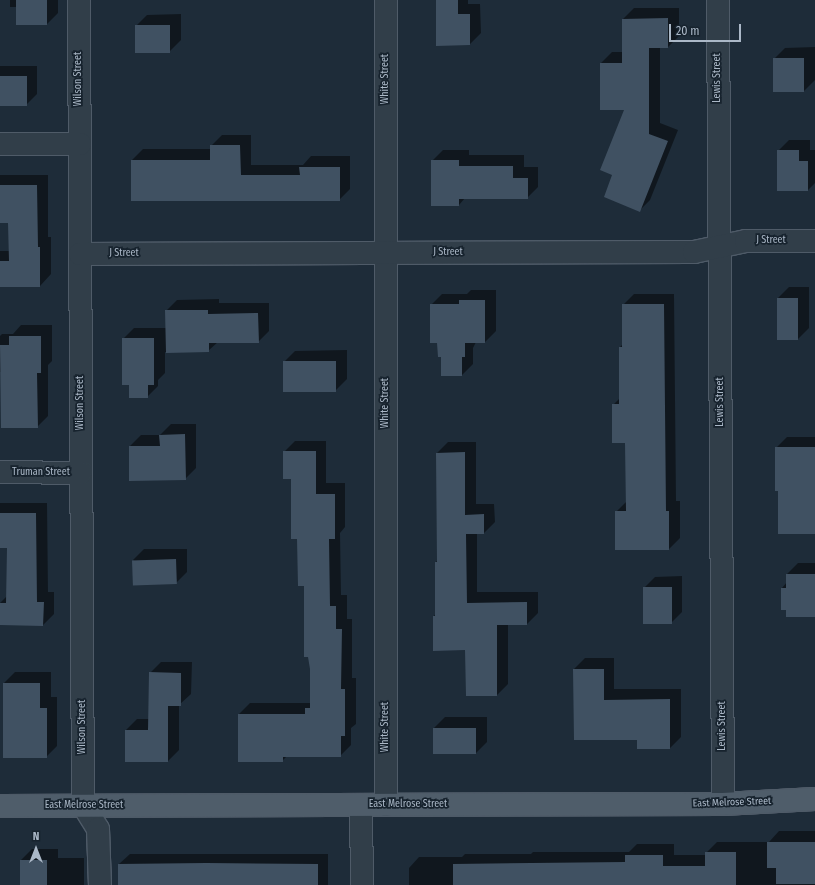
<!DOCTYPE html>
<style>
body{margin:0}
#map{position:relative;width:815px;height:885px;overflow:hidden;background:#1e2c39;font-family:"Fira Sans Condensed",sans-serif}
div>[style]{position:absolute}
.shadow>*{inset:0;background:#0007}
.building>*{inset:0;background:#405162;transform-origin:0 0}
.roads{filter:drop-shadow(1px 0 #4f5b68) drop-shadow(-1px 0 #4f5b68) drop-shadow(0 1px #4f5b68) drop-shadow(0 -1px #4f5b68)}
.minor>*{height:22px;margin:-11px;padding:0 11px;transform-origin:11px;border-radius:11px;background:#313e49}
.major>*{height:22px;margin:-11px;padding:0 11px;transform-origin:11px;border-radius:11px;background:#4f5d6a}
span{translate:-50% -50%;white-space:nowrap;text-align:center;line-height:1.15;-webkit-text-stroke:3.5px #17232e;paint-order:stroke}
.street-label{font-size:10px;color:#abb8c7}
.north{position:absolute;left:16px;top:829px;width:40px;height:40px;-webkit-text-stroke:3px #17232e;paint-order:stroke;rotate:0deg;font-size:11px;font-weight:700;line-height:16px;text-align:center;color:#abb8c7}
.north::after{content:'';display:block;margin:auto;width:14px;height:18px;background:#abb8c7;clip-path:polygon(50% 0,100% 100%,50% 72%,0 100%)}
.scale{position:absolute;left:669px;top:24px;width:72px;height:18px;box-sizing:border-box;border:2px solid #abb8c7;border-top:0;padding-left:5px;font-size:12px;line-height:14px;white-space:nowrap;color:#abb8c7;-webkit-text-stroke:3px #17232e;paint-order:stroke}
</style>
<div id="map">
<div class="shadow">
<div style="clip-path:polygon(10px 0,58px 0,58px 13px,47px 24px,17px 7px,10px 7px)"></div>
<div style="clip-path:polygon(437px 0,468px 0,468px 4px,480px 4px,481px 33px,470px 44px)"></div>
<div style="clip-path:polygon(634px 8px,679px 8px,679px 36px,668px 47px,660px 47px,660px 123px,678px 130px,650px 200px,639px 211px,613px 175px,626px 109px,601px 63px,612px 52px,623px 52px,623px 19px)"></div>
<div style="clip-path:polygon(181px 14px,181px 40px,170px 51px,136px 26px,147px 15px)"></div>
<div style="clip-path:polygon(815px 47px,815px 80px,804px 91px,774px 59px,785px 48px)"></div>
<div style="clip-path:polygon(0 66px,37px 66px,37px 94px,26px 105px,0 105px)"></div>
<div style="clip-path:polygon(222px 135px,251px 135px,251px 165px,303px 165px,311px 156px,350px 156px,350px 189px,339px 200px,132px 160px,143px 149px,211px 149px,211px 146px)"></div>
<div style="clip-path:polygon(789px 140px,810px 140px,810px 150px,815px 150px,815px 183px,808px 190px,778px 151px)"></div>
<div style="clip-path:polygon(443px 150px,469px 150px,469px 155px,524px 155px,524px 167px,538px 167px,538px 187px,527px 198px,465px 198px,459px 205px,432px 161px)"></div>
<div style="clip-path:polygon(0 175px,48px 175px,48px 237px,51px 237px,51px 274px,40px 286px,0 286px,0 251px,10px 251px,9px 222px,0 222px)"></div>
<div style="clip-path:polygon(789px 287px,809px 287px,809px 328px,798px 339px,778px 298px)"></div>
<div style="clip-path:polygon(471px 290px,496px 290px,496px 331px,485px 342px,476px 342px,473px 348px,473px 364px,462px 375px,442px 356px,431px 305px,442px 294px,467px 294px)"></div>
<div style="clip-path:polygon(634px 294px,674px 294px,676px 501px,680px 501px,680px 538px,669px 549px,616px 512px,627px 501px,626px 442px,613px 405px,620px 398px,620px 347px,623px 344px,623px 305px)"></div>
<div style="clip-path:polygon(219px 299px,219px 303px,269px 303px,269px 331px,258px 342px,218px 342px,208px 351px,165px 352px,165px 373px,158px 380px,158px 386px,147px 397px,130px 384px,123px 339px,134px 328px,166px 328px,166px 311px,177px 300px)"></div>
<div style="clip-path:polygon(21px 325px,52px 325px,52px 361px,48px 365px,48px 416px,37px 427px,2px 372px,0 372px,0 336px,2px 334px,13px 334px)"></div>
<div style="clip-path:polygon(347px 350px,347px 379px,336px 390px,284px 391px,284px 362px,295px 351px)"></div>
<div style="clip-path:polygon(171px 424px,196px 424px,196px 468px,185px 479px,130px 446px,141px 435px,160px 435px)"></div>
<div style="clip-path:polygon(787px 437px,815px 437px,815px 533px,779px 490px,776px 448px)"></div>
<div style="clip-path:polygon(295px 441px,326px 441px,326px 483px,345px 483px,345px 527px,340px 533px,341px 595px,347px 595px,347px 619px,352px 619px,352px 678px,356px 678px,356px 724px,351px 728px,351px 745px,340px 756px,287px 756px,282px 761px,239px 761px,239px 714px,250px 703px,311px 703px,311px 669px,305px 585px,298px 538px,292px 478px,284px 452px)"></div>
<div style="clip-path:polygon(448px 442px,476px 442px,476px 504px,494px 504px,495px 522px,484px 533px,477px 533px,477px 592px,538px 592px,538px 613px,527px 624px,508px 624px,508px 684px,497px 695px,466px 649px,434px 616px,436px 613px,436px 562px,438px 560px,437px 453px)"></div>
<div style="clip-path:polygon(0 503px,47px 503px,48px 592px,54px 592px,54px 614px,43px 625px,0 624px,0 603px,7px 596px,8px 547px,0 547px)"></div>
<div style="clip-path:polygon(144px 549px,187px 549px,187px 572px,176px 583px,133px 560px)"></div>
<div style="clip-path:polygon(798px 563px,815px 563px,815px 616px,782px 588px,787px 582px,787px 574px)"></div>
<div style="clip-path:polygon(682px 576px,682px 612px,671px 623px,644px 588px,655px 577px)"></div>
<div style="clip-path:polygon(585px 658px,614px 658px,614px 689px,681px 689px,681px 737px,670px 748px,638px 748px,638px 739px,574px 669px)"></div>
<div style="clip-path:polygon(161px 662px,192px 662px,191px 694px,179px 705px,179px 750px,168px 761px,126px 730px,137px 719px,149px 719px,150px 673px)"></div>
<div style="clip-path:polygon(15px 672px,51px 672px,51px 697px,57px 697px,57px 746px,46px 757px,4px 683px)"></div>
<div style="clip-path:polygon(445px 717px,487px 717px,487px 742px,476px 753px,434px 728px)"></div>
<div style="clip-path:polygon(779px 831px,815px 831px,815px 885px,409px 885px,409px 868px,419px 857px,462px 857px,465px 854px,531px 854px,533px 852px,629px 852px,637px 844px,674px 844px,674px 855px,706px 855px,706px 853px,717px 842px,769px 842px)"></div>
<div style="clip-path:polygon(32px 849px,58px 849px,58px 858px,84px 858px,84px 885px,21px 885px,21px 860px)"></div>
<div style="clip-path:polygon(130px 854px,328px 854px,328px 885px,119px 885px,119px 864px)"></div>
</div>
<div class="building">
<div style="left:16px;top:0;width:31px;height:25px"></div>
<div style="clip-path:polygon(436px 0,458px 0,458px 14px,470px 14px,470px 45px,436px 46px)"></div>
<div style="clip-path:polygon(668px 18px,668px 48px,649px 48px,649px 134px,668px 141px,640px 212px,604px 197px,612px 175px,600px 170px,624px 110px,600px 110px,600px 63px,622px 63px,622px 19px)"></div>
<div style="left:135px;top:25px;width:35px;height:28px"></div>
<div style="left:773px;top:58px;width:31px;height:34px"></div>
<div style="left:27px;top:76px;width:30px;height:27px;rotate:90deg"></div>
<div style="clip-path:polygon(210px 145px,240px 145px,241px 175px,300px 175px,299px 167px,340px 167px,340px 201px,131px 201px,131px 160px,210px 160px)"></div>
<div style="clip-path:polygon(777px 150px,799px 150px,799px 161px,808px 161px,808px 191px,777px 191px)"></div>
<div style="clip-path:polygon(431px 160px,459px 160px,459px 166px,513px 166px,513px 178px,528px 178px,528px 199px,459px 199px,459px 206px,431px 206px)"></div>
<div style="clip-path:polygon(0 185px,37px 185px,38px 247px,40px 247px,40px 287px,0 287px,0 261px,9px 261px,8px 223px,0 223px)"></div>
<div style="left:777px;top:298px;width:21px;height:42px"></div>
<div style="clip-path:polygon(459px 300px,485px 300px,485px 343px,465px 343px,465px 357px,462px 357px,462px 376px,441px 376px,441px 357px,438px 357px,437px 343px,430px 343px,430px 304px,459px 304px)"></div>
<div style="clip-path:polygon(622px 304px,664px 304px,666px 511px,669px 511px,669px 550px,615px 550px,615px 511px,626px 511px,625px 443px,612px 443px,612px 404px,619px 404px,619px 347px,622px 347px)"></div>
<div style="clip-path:polygon(165px 310px,208px 310px,208px 314px,258px 313px,259px 343px,209px 343px,209px 352px,166px 353px)"></div>
<div style="clip-path:polygon(9px 336px,41px 336px,41px 373px,37px 373px,38px 428px,1px 428px,0 345px,9px 345px)"></div>
<div style="clip-path:polygon(122px 338px,154px 338px,154px 385px,148px 385px,148px 398px,129px 398px,129px 385px,122px 385px)"></div>
<div style="left:283px;top:361px;width:53px;height:31px"></div>
<div style="clip-path:polygon(185px 434px,186px 480px,129px 481px,129px 446px,160px 446px,159px 435px)"></div>
<div style="clip-path:polygon(775px 447px,815px 447px,815px 534px,778px 534px,778px 491px,775px 491px)"></div>
<div style="clip-path:polygon(283px 451px,316px 451px,316px 494px,335px 494px,335px 539px,329px 539px,330px 606px,336px 606px,336px 629px,342px 629px,341px 689px,345px 689px,345px 736px,341px 736px,341px 757px,283px 757px,283px 762px,238px 762px,238px 714px,305px 714px,305px 708px,310px 708px,310px 669px,308px 657px,304px 657px,304px 586px,298px 586px,297px 539px,291px 539px,291px 479px,283px 479px)"></div>
<div style="clip-path:polygon(465px 452px,465px 515px,484px 514px,484px 534px,466px 534px,467px 603px,527px 602px,527px 625px,497px 625px,497px 696px,466px 696px,465px 650px,433px 651px,433px 616px,435px 616px,435px 562px,437px 562px,436px 453px)"></div>
<div style="clip-path:polygon(0 513px,36px 513px,37px 602px,44px 602px,43px 626px,0 625px,0 603px,6px 603px,7px 548px,0 548px)"></div>
<div style="left:176px;top:559px;width:25px;height:44px;rotate:88deg"></div>
<div style="clip-path:polygon(786px 574px,815px 574px,815px 617px,786px 617px,786px 610px,781px 610px,781px 588px,786px 588px)"></div>
<div style="left:643px;top:587px;width:29px;height:37px"></div>
<div style="clip-path:polygon(573px 669px,604px 669px,604px 700px,670px 699px,670px 749px,637px 749px,637px 740px,574px 740px)"></div>
<div style="clip-path:polygon(149px 672px,181px 673px,181px 706px,168px 706px,168px 762px,125px 762px,125px 730px,148px 730px)"></div>
<div style="clip-path:polygon(3px 683px,40px 683px,40px 708px,47px 708px,47px 758px,3px 758px)"></div>
<div style="left:433px;top:728px;width:43px;height:26px"></div>
<div style="clip-path:polygon(767px 842px,815px 842px,815px 884px,776px 884px,776px 868px,767px 868px)"></div>
<div style="clip-path:polygon(705px 852px,736px 852px,736px 885px,453px 885px,453px 864px,625px 862px,625px 855px,663px 855px,663px 866px,705px 866px)"></div>
<div style="left:20px;top:860px;width:27px;height:25px"></div>
<div style="clip-path:polygon(206px 863px,318px 864px,318px 885px,118px 885px,118px 864px)"></div>
</div>
<div class="roads">
<div class="minor">
<div style="left:79px;top:0;width:805px;rotate:89.72deg"></div>
<div style="left:83px;top:805px;width:28px;rotate:58deg"></div>
<div style="left:98px;top:829px;width:56px;rotate:88deg"></div>
<div style="left:386px;top:0;width:805px;rotate:90deg"></div>
<div style="left:718px;top:0;width:804px;rotate:89.64deg"></div>
<div style="left:0;top:144px;width:80px"></div>
<div style="left:80px;top:254px;width:614px;rotate:-0.19deg"></div>
<div style="left:694px;top:252px;width:53px;rotate:-11.9deg"></div>
<div style="left:746px;top:241px;width:69px"></div>
<div style="left:0;top:472px;width:81px;rotate:0.7deg"></div>
<div style="left:361px;top:805px;width:80px;rotate:89.3deg"></div>
</div>
<div class="major">
<div style="left:0;top:806px;width:723px;rotate:-0.16deg"></div>
<div style="left:723px;top:804px;width:92px;rotate:-3.1deg"></div>
</div>
</div>
<div class="street-label">
<span style="left:718px;top:78px;rotate:-90deg">Lewis Street</span>
<span style="left:79px;top:79px;rotate:-90deg">Wilson Street</span>
<span style="left:386px;top:79px;rotate:-90deg">White Street</span>
<span style="left:771px;top:241px">J Street</span>
<span style="left:448px;top:253px">J Street</span>
<span style="left:124px;top:254px">J Street</span>
<span style="left:721px;top:402px;rotate:-90deg">Lewis Street</span>
<span style="left:81px;top:403px;rotate:-90deg">Wilson Street</span>
<span style="left:386px;top:403px;rotate:-90deg">White Street</span>
<span style="left:41px;top:473px">Truman Street</span>
<span style="left:723px;top:726px;rotate:-90deg">Lewis Street</span>
<span style="left:83px;top:727px;rotate:-90deg">Wilson Street</span>
<span style="left:386px;top:727px;rotate:-90deg">White Street</span>
<span style="left:732px;top:803px;rotate:-2deg">East Melrose Street</span>
<span style="left:408px;top:805px">East Melrose Street</span>
<span style="left:84px;top:806px">East Melrose Street</span>
</div>
<div class="north">N</div>
<div class="scale">20 m</div>
</div>
